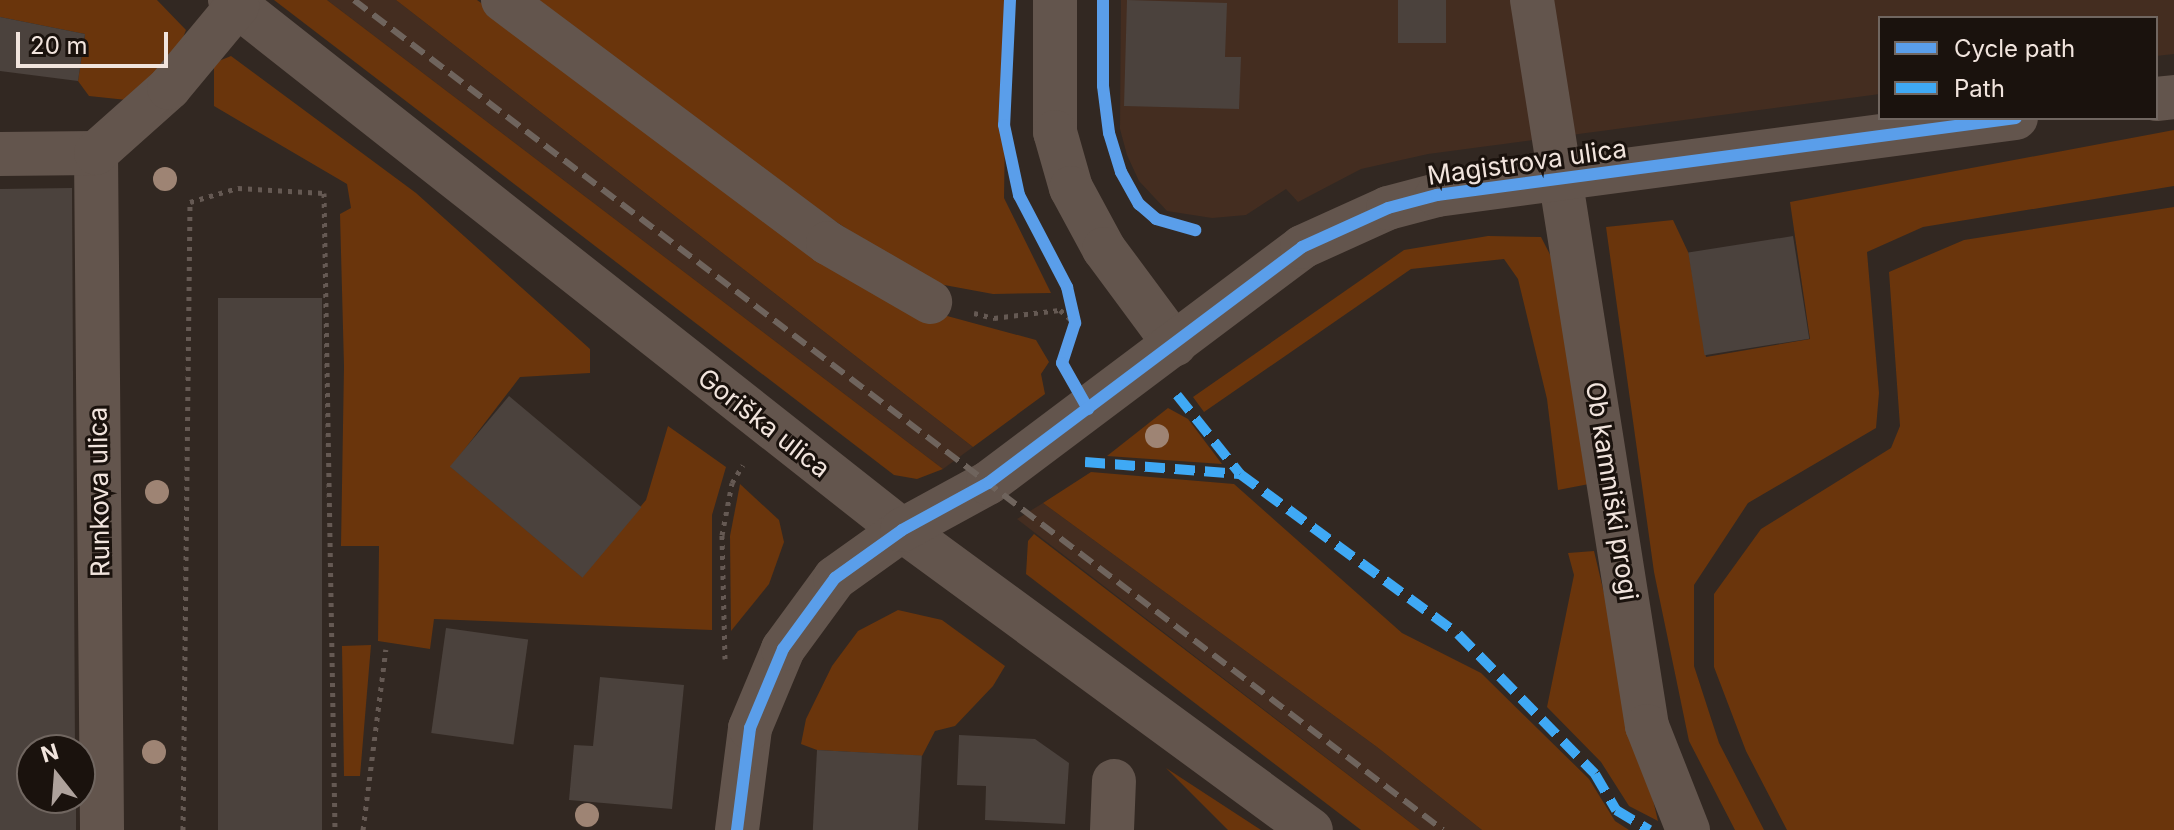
<!DOCTYPE html>
<meta charset="utf-8">
<style>
body{margin:0}
#map{position:relative;width:2174px;height:830px;overflow:hidden;background:#322822;font-family:Inter,sans-serif}
div>[style]{position:absolute}
.built>*{inset:0;background:#442d20}
.green>*{inset:0;background:#6a350c}
.building>*{inset:0;background:#4b423d;transform-origin:0 0}
.path>*{height:5px;margin-top:-2.5px;transform-origin:0;background:repeating-linear-gradient(90deg,#655953 0 4px,transparent 0 10px)}
.minor>*{height:44px;margin:-22px;padding:0 22px;transform-origin:22px;border-radius:22px;background:#63554d}
.rail>*{height:6px;margin-top:-3px;transform-origin:0;background:repeating-linear-gradient(90deg,#6f645d 0 16px,transparent 0 24px)}
.quiet>*{height:10px;margin-top:-5px;transform-origin:0;background:repeating-linear-gradient(90deg,#3fa9f5 0 20px,transparent 0 30px)}
.cycleway>*{height:12px;margin:-6px;padding:0 6px;transform-origin:6px;border-radius:6px;background:#5a9eea}
.trees>*{width:24px;height:24px;margin:-12px;border-radius:50%;background:#9e8474}
span{translate:-50% -50%;white-space:nowrap;text-align:center;line-height:1.15;-webkit-text-stroke:6px #1a120d;paint-order:stroke}
.street-label{font-size:26px;color:#f1e4dd}
.legend{position:absolute;left:1878px;top:16px;width:280px;height:104px;box-sizing:border-box;background:#1a120d;border:2px solid #706660;margin:0;padding:10px 14px;list-style:none;font-size:24px;color:#f1e4dd}
.legend li{display:flex;align-items:center;gap:16px;height:40px}
.legend b{width:40px;border:2px solid #706660}
.north{position:absolute;left:16px;top:734px;width:80px;height:80px;box-sizing:border-box;background:#1a120d;border:2px solid #706660;border-radius:50%;rotate:343deg;font-size:22px;font-weight:700;line-height:32px;text-align:center;color:#f1e4dd}
.north::after{content:'';display:block;margin:auto;width:28px;height:36px;background:#aea29c;clip-path:polygon(50% 0,100% 100%,50% 72%,0 100%)}
.scale{position:absolute;left:16px;top:32px;width:152px;height:36px;box-sizing:border-box;border:4px solid #f1e4dd;border-top:0;padding-left:10px;font-size:24px;line-height:28px;white-space:nowrap;color:#f1e4dd;-webkit-text-stroke:6px #1a120d;paint-order:stroke}
</style>
<div id="map">
<div class="built">
<div style="clip-path:polygon(327px 0,396px 0,973px 447px,943px 469px)"></div>
<div style="clip-path:polygon(1121px 0,2174px 0,2174px 54px,2156px 56px,2156px 18px,1880px 18px,1880px 94px,1428px 154px,1361px 169px,1298px 202px,1286px 189px,1246px 215px,1212px 218px,1167px 211px,1139px 181px,1127px 155px,1120px 129px)"></div>
<div style="clip-path:polygon(1043px 503px,1377px 747px,1482px 830px,1420px 830px,1017px 519px)"></div>
</div>
<div class="green">
<div style="clip-path:polygon(0 0,157px 0,186px 30px,179px 48px,127px 100px,89px 96px,78px 81px,85px 34px,0 17px)"></div>
<div style="clip-path:polygon(274px 0,327px 0,943px 469px,917px 479px,894px 475px)"></div>
<div style="clip-path:polygon(396px 0,477px 0,892px 301px,1036px 340px,1049px 362px,1041px 374px,1045px 394px,973px 447px)"></div>
<div style="clip-path:polygon(534px 0,1007px 0,1004px 198px,1051px 293px,993px 294px,928px 282px,760px 172px)"></div>
<div style="clip-path:polygon(231px 56px,416px 193px,590px 349px,590px 373px,520px 377px,451px 467px,582px 577px,646px 500px,668px 426px,726px 467px,712px 515px,712px 630px,434px 619px,430px 649px,378px 641px,379px 546px,341px 546px,344px 366px,340px 214px,351px 208px,347px 184px,214px 106px,214px 63px)"></div>
<div style="clip-path:polygon(2174px 130px,2174px 186px,1923px 227px,1867px 252px,1879px 393px,1876px 428px,1748px 503px,1694px 585px,1694px 666px,1719px 743px,1764px 830px,1735px 830px,1689px 741px,1654px 572px,1606px 227px,1673px 220px,1689px 254px,1706px 357px,1810px 339px,1790px 202px)"></div>
<div style="clip-path:polygon(2174px 207px,2174px 830px,1787px 830px,1746px 751px,1714px 667px,1714px 594px,1761px 529px,1891px 448px,1900px 426px,1889px 272px,1964px 240px)"></div>
<div style="clip-path:polygon(1488px 236px,1541px 237px,1558px 270px,1589px 484px,1558px 490px,1547px 399px,1518px 279px,1504px 259px,1411px 269px,1204px 412px,1193px 397px,1404px 250px)"></div>
<div style="clip-path:polygon(1168px 408px,1188px 419px,1222px 464px,1107px 456px)"></div>
<div style="clip-path:polygon(1091px 472px,1234px 484px,1402px 633px,1481px 673px,1589px 779px,1615px 821px,1629px 830px,1482px 830px,1377px 747px,1043px 503px)"></div>
<div style="clip-path:polygon(740px 484px,779px 520px,784px 542px,769px 584px,731px 631px,730px 536px)"></div>
<div style="clip-path:polygon(1034px 534px,1420px 830px,1361px 830px,1026px 574px,1028px 541px)"></div>
<div style="clip-path:polygon(1594px 551px,1658px 821px,1629px 806px,1601px 762px,1547px 707px,1574px 575px,1568px 553px)"></div>
<div style="clip-path:polygon(898px 610px,942px 620px,1005px 666px,993px 686px,955px 726px,935px 731px,922px 756px,817px 750px,801px 744px,806px 719px,832px 666px,858px 631px)"></div>
<div style="clip-path:polygon(371px 645px,360px 776px,344px 776px,342px 646px)"></div>
<div style="clip-path:polygon(1166px 768px,1261px 830px,1228px 830px)"></div>
</div>
<div class="building">
<div style="clip-path:polygon(1127px 0,1227px 3px,1225px 57px,1241px 57px,1239px 109px,1124px 106px)"></div>
<div style="left:1398px;top:0;width:48px;height:43px"></div>
<div style="clip-path:polygon(0 17px,85px 34px,78px 81px,0 71px)"></div>
<div style="clip-path:polygon(72px 188px,75px 750px,32px 750px,32px 798px,76px 798px,76px 830px,0 830px,0 189px)"></div>
<div style="left:1793px;top:236px;width:104px;height:106px;rotate:81deg"></div>
<div style="left:322px;top:298px;width:532px;height:104px;rotate:90deg"></div>
<div style="left:509px;top:396px;width:173px;height:92px;rotate:40deg"></div>
<div style="left:446px;top:628px;width:83px;height:106px;rotate:8deg"></div>
<div style="clip-path:polygon(600px 677px,684px 685px,672px 809px,569px 800px,574px 745px,593px 746px)"></div>
<div style="clip-path:polygon(959px 735px,1035px 739px,1069px 763px,1065px 824px,985px 820px,986px 786px,957px 785px)"></div>
<div style="left:817px;top:750px;width:105px;height:80px;rotate:3deg"></div>
</div>
<div class="path">
<div style="left:974px;top:313px;width:21px;rotate:14deg"></div>
<div style="left:994px;top:318px;width:66px;rotate:-6.9deg"></div>
<div style="left:1060px;top:310px;width:20px;rotate:41deg"></div>
<div style="left:725px;top:659px;width:124px;rotate:-91.4deg"></div>
<div style="left:722px;top:535px;width:53px;rotate:-79.1deg"></div>
<div style="left:732px;top:483px;width:21px;rotate:-59deg"></div>
<div style="left:183px;top:830px;width:628px;rotate:-89.36deg"></div>
<div style="left:190px;top:202px;width:50px;rotate:-16.3deg"></div>
<div style="left:238px;top:188px;width:86px;rotate:3.3deg"></div>
<div style="left:324px;top:193px;width:637px;rotate:89.01deg"></div>
<div style="left:363px;top:830px;width:182px;rotate:-82.8deg"></div>
</div>
<div class="minor">
<div style="left:230px;top:0;width:856px;rotate:38.26deg"></div>
<div style="left:902px;top:530px;width:507px;rotate:36.26deg"></div>
<div style="left:503px;top:0;width:406px;rotate:36.8deg"></div>
<div style="left:828px;top:243px;width:118px;rotate:30deg"></div>
<div style="left:1055px;top:0;width:132px;rotate:90deg"></div>
<div style="left:1055px;top:132px;width:58px;rotate:74.1deg"></div>
<div style="left:1071px;top:188px;width:69px;rotate:61.6deg"></div>
<div style="left:1104px;top:249px;width:119px;rotate:53.5deg"></div>
<div style="left:1532px;top:0;width:735px;rotate:81deg"></div>
<div style="left:1647px;top:726px;width:112px;rotate:68.5deg"></div>
<div style="left:2156px;top:99px;width:18px;rotate:-6deg"></div>
<div style="left:96px;top:153px;width:677px;rotate:89.49deg"></div>
<div style="left:0;top:154px;width:96px;rotate:-0.6deg"></div>
<div style="left:96px;top:153px;width:98px;rotate:-41.7deg"></div>
<div style="left:169px;top:88px;width:107px;rotate:-50.3deg"></div>
<div style="left:737px;top:830px;width:103px;rotate:-82.7deg"></div>
<div style="left:750px;top:728px;width:86px;rotate:-67.3deg"></div>
<div style="left:783px;top:649px;width:88px;rotate:-53.8deg"></div>
<div style="left:835px;top:578px;width:82px;rotate:-35.6deg"></div>
<div style="left:902px;top:530px;width:98px;rotate:-28.7deg"></div>
<div style="left:988px;top:483px;width:393px;rotate:-36.9deg"></div>
<div style="left:1302px;top:247px;width:94px;rotate:-24.4deg"></div>
<div style="left:1388px;top:208px;width:51px;rotate:-14.9deg"></div>
<div style="left:1437px;top:195px;width:584px;rotate:-7.58deg"></div>
<div style="left:1112px;top:830px;width:49px;rotate:-87.7deg"></div>
</div>
<div class="rail">
<div style="left:354px;top:0;width:1369px;rotate:37.31deg"></div>
</div>
<div class="quiet">
<div style="left:1177px;top:395px;width:101px;rotate:51.4deg"></div>
<div style="left:1085px;top:462px;width:155px;rotate:4.4deg"></div>
<div style="left:1240px;top:474px;width:270px;rotate:36.3deg"></div>
<div style="left:1458px;top:634px;width:196px;rotate:45.6deg"></div>
<div style="left:1595px;top:774px;width:42px;rotate:59.7deg"></div>
<div style="left:1616px;top:810px;width:39px;rotate:31deg"></div>
</div>
<div class="cycleway">
<div style="left:1010px;top:0;width:125px;rotate:92.7deg"></div>
<div style="left:1004px;top:125px;width:72px;rotate:77.9deg"></div>
<div style="left:1019px;top:195px;width:104px;rotate:62.4deg"></div>
<div style="left:1067px;top:287px;width:37px;rotate:77deg"></div>
<div style="left:1075px;top:323px;width:42px;rotate:108deg"></div>
<div style="left:1062px;top:363px;width:53px;rotate:60.5deg"></div>
<div style="left:1103px;top:0;width:86px;rotate:90deg"></div>
<div style="left:1103px;top:86px;width:47px;rotate:82.7deg"></div>
<div style="left:1109px;top:133px;width:41px;rotate:72.9deg"></div>
<div style="left:1121px;top:172px;width:37px;rotate:61deg"></div>
<div style="left:1139px;top:204px;width:23px;rotate:41deg"></div>
<div style="left:1156px;top:219px;width:41px;rotate:15.8deg"></div>
<div style="left:737px;top:830px;width:103px;rotate:-82.7deg"></div>
<div style="left:750px;top:728px;width:86px;rotate:-67.3deg"></div>
<div style="left:783px;top:649px;width:88px;rotate:-53.8deg"></div>
<div style="left:835px;top:578px;width:82px;rotate:-35.6deg"></div>
<div style="left:902px;top:530px;width:98px;rotate:-28.7deg"></div>
<div style="left:988px;top:483px;width:393px;rotate:-36.9deg"></div>
<div style="left:1302px;top:247px;width:94px;rotate:-24.4deg"></div>
<div style="left:1388px;top:208px;width:51px;rotate:-14.9deg"></div>
<div style="left:1437px;top:195px;width:584px;rotate:-7.58deg"></div>
</div>
<div class="trees">
<div style="left:165px;top:179px"></div>
<div style="left:1157px;top:436px"></div>
<div style="left:157px;top:492px"></div>
<div style="left:154px;top:752px"></div>
<div style="left:587px;top:815px"></div>
</div>
<div class="street-label">
<span style="left:1527px;top:162px;rotate:-8deg">Magistrova ulica</span>
<span style="left:764px;top:423px;rotate:38deg">Goriška ulica</span>
<span style="left:1612px;top:491px;rotate:81deg">Ob kamniški progi</span>
<span style="left:99px;top:492px;rotate:-91deg">Runkova ulica</span>
</div>
<ul class="legend">
<li><b style="height:10px;background:#5a9eea"></b>Cycle path</li>
<li><b style="height:10px;background:#3fa9f5"></b>Path</li>
</ul>
<div class="north">N</div>
<div class="scale">20 m</div>
</div>
